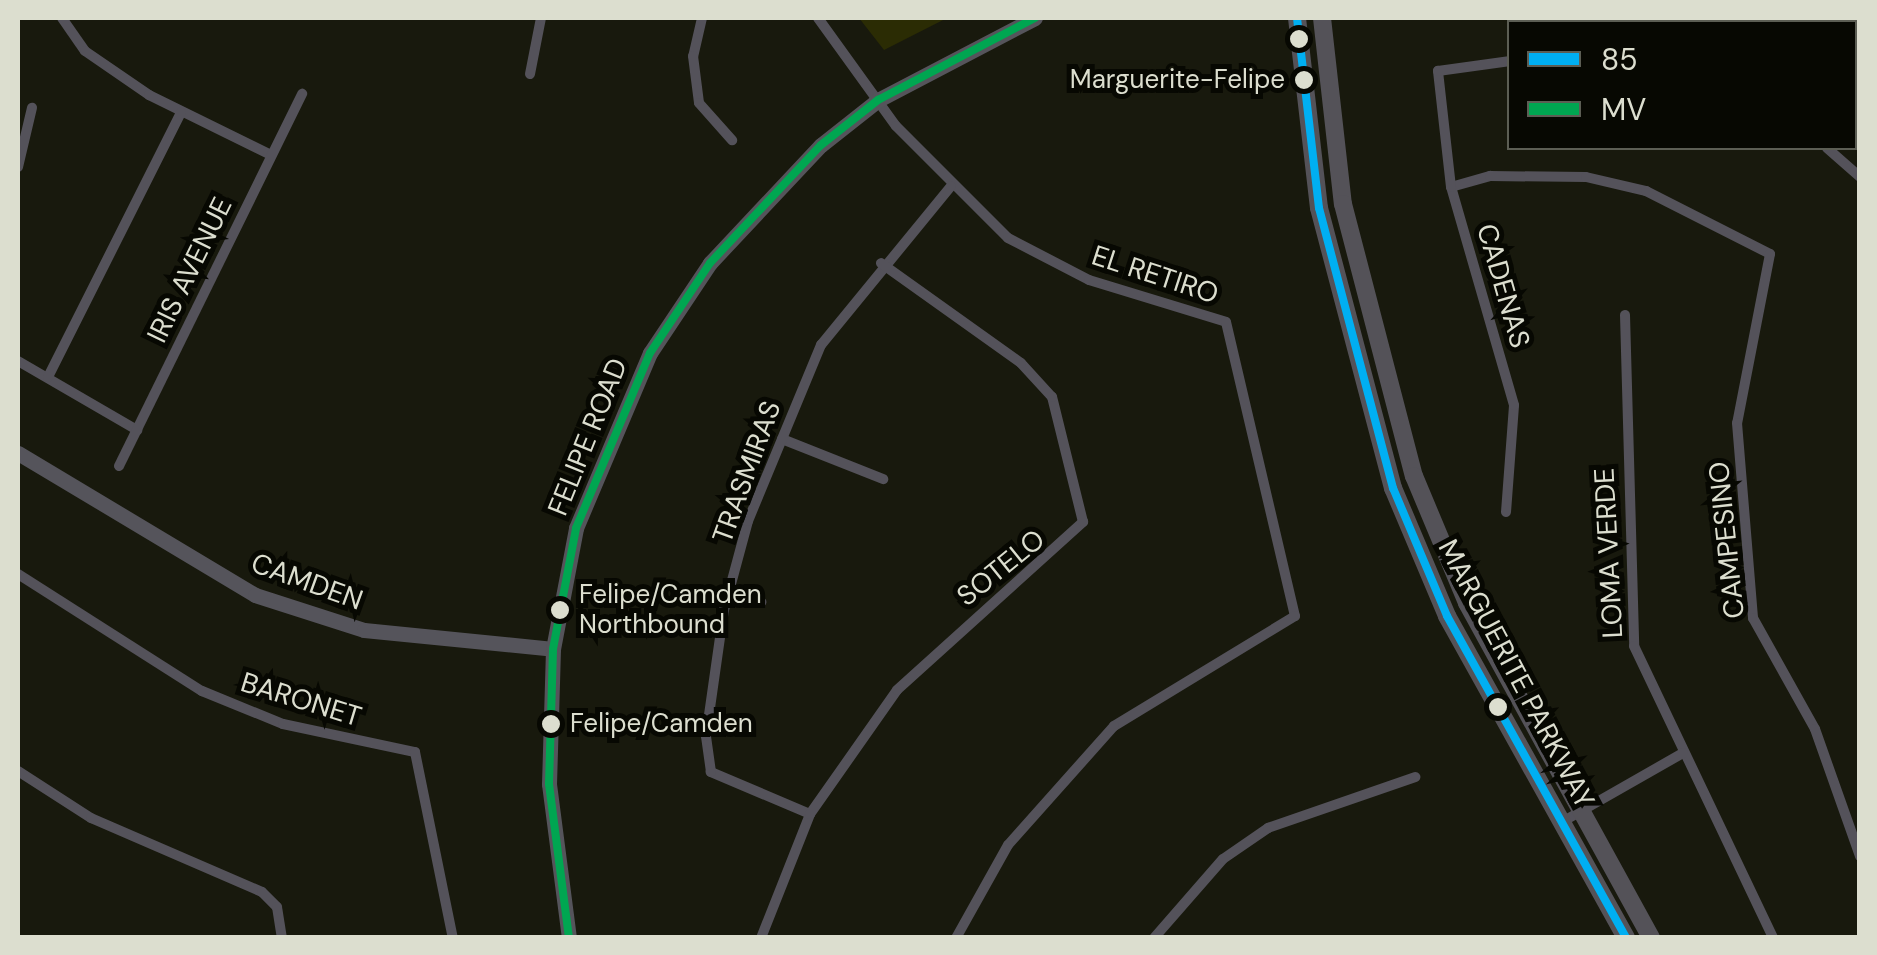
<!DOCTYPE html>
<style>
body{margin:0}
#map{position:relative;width:1877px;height:955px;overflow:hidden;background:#18190d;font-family:"DM Sans",sans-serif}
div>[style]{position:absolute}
.green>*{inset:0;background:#2b2c04}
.street>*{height:10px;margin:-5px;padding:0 5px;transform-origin:5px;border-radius:5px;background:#54525a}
.secondary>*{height:15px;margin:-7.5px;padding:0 7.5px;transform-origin:7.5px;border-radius:7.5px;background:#55545b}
.primary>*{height:18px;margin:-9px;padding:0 9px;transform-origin:9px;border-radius:9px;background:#545258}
.bus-1>*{height:8px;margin:-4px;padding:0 4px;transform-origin:4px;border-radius:4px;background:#00aff2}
.bus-2>*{height:8px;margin:-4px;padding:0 4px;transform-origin:4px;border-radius:4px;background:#00a651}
.dots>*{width:28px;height:28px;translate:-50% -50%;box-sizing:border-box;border:5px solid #070802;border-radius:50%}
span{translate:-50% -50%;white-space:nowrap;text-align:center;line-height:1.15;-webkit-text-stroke:10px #070802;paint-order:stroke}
.bus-label{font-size:26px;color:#dcdecf}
.right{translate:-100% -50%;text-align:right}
.left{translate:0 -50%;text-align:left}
.street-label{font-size:28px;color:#dcdecf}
.frame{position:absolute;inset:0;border:20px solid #dcdecf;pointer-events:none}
.legend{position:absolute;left:1507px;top:20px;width:350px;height:130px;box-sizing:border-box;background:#070802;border:2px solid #5c5e54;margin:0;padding:12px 18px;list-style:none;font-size:30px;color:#dcdecf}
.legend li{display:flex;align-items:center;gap:20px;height:50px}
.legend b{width:50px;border:2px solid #5c5e54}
</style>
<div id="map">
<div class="green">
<div style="clip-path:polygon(859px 18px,947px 18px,884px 50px)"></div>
</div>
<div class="street">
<div style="left:62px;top:18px;width:40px;rotate:55.1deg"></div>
<div style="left:85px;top:51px;width:78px;rotate:34.5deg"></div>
<div style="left:149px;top:95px;width:136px;rotate:26.2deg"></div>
<div style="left:702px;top:18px;width:39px;rotate:103deg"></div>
<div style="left:693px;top:56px;width:47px;rotate:82.7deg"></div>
<div style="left:699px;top:103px;width:50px;rotate:48.3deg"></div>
<div style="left:818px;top:18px;width:133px;rotate:54.2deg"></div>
<div style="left:896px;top:126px;width:158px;rotate:45deg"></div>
<div style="left:1008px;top:238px;width:91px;rotate:27.4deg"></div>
<div style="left:1089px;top:280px;width:143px;rotate:17deg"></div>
<div style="left:1226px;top:322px;width:302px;rotate:76.8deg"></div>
<div style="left:1295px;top:616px;width:212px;rotate:148.7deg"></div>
<div style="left:1114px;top:726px;width:159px;rotate:131.7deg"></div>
<div style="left:1008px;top:845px;width:107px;rotate:119.2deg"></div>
<div style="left:1584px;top:22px;width:4px;rotate:-76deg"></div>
<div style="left:530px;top:74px;width:57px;rotate:-78.9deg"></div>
<div style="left:1827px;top:148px;width:44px;rotate:41.3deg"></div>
<div style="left:18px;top:167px;width:61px;rotate:-76.7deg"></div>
<div style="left:1451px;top:187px;width:41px;rotate:-15.8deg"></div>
<div style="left:1490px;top:176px;width:96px;rotate:0.6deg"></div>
<div style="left:1586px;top:177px;width:62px;rotate:13.1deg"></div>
<div style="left:1646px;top:191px;width:139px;rotate:26.9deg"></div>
<div style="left:1770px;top:254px;width:172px;rotate:101deg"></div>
<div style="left:1737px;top:423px;width:196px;rotate:85.3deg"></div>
<div style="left:1753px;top:618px;width:127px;rotate:60.8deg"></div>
<div style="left:1815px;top:729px;width:135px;rotate:70.5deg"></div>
<div style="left:1625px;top:315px;width:331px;rotate:88.4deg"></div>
<div style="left:1634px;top:646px;width:323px;rotate:64.5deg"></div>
<div style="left:18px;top:361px;width:138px;rotate:30.1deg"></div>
<div style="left:48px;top:377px;width:296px;rotate:-63.3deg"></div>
<div style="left:782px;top:439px;width:109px;rotate:21.6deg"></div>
<div style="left:119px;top:466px;width:415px;rotate:-63.8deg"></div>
<div style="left:1506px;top:512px;width:107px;rotate:-85.7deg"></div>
<div style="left:1514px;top:405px;width:227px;rotate:-106.1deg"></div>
<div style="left:1451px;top:187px;width:117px;rotate:-96.4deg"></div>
<div style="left:1438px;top:71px;width:73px;rotate:-7.9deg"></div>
<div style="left:18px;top:574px;width:218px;rotate:32.5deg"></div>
<div style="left:202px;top:691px;width:87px;rotate:22.2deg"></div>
<div style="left:283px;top:724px;width:135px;rotate:12deg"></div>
<div style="left:415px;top:752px;width:190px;rotate:78.5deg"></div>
<div style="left:730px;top:596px;width:32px;rotate:11deg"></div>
<div style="left:18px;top:771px;width:87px;rotate:32.8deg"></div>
<div style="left:91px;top:818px;width:186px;rotate:23.4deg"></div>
<div style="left:262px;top:892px;width:21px;rotate:45deg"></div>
<div style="left:277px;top:907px;width:31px;rotate:81deg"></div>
<div style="left:810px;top:814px;width:108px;rotate:-157deg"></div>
<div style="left:711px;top:772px;width:36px;rotate:-98deg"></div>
<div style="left:706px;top:736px;width:127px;rotate:-81.9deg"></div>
<div style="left:724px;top:610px;width:92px;rotate:-74.9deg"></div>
<div style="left:748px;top:521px;width:191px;rotate:-67.5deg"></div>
<div style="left:821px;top:345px;width:205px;rotate:-50.7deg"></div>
<div style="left:1562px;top:822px;width:139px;rotate:-29.7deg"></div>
<div style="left:761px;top:938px;width:133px;rotate:-68.4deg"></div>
<div style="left:810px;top:814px;width:151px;rotate:-54.9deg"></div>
<div style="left:897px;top:690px;width:251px;rotate:-42.1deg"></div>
<div style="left:1083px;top:522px;width:129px;rotate:-103.9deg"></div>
<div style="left:1052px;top:397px;width:46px;rotate:-132.4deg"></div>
<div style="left:1021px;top:363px;width:172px;rotate:-144.5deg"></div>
<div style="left:1154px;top:938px;width:105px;rotate:-48.9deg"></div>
<div style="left:1223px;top:859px;width:55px;rotate:-34.6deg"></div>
<div style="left:1268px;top:828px;width:156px;rotate:-19.1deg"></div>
</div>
<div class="secondary">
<div style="left:18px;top:453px;width:276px;rotate:30.9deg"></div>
<div style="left:255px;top:595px;width:114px;rotate:17.8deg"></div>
<div style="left:364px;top:630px;width:190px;rotate:5.7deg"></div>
<div style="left:569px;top:938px;width:155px;rotate:-97.4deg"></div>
<div style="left:549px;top:784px;width:135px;rotate:-88.3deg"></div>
<div style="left:553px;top:649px;width:123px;rotate:-79.2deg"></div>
<div style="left:576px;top:528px;width:190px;rotate:-67.1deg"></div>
<div style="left:650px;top:353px;width:108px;rotate:-56.3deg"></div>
<div style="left:710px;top:263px;width:162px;rotate:-46.8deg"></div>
<div style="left:821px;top:145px;width:73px;rotate:-38.3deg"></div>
<div style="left:878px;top:100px;width:177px;rotate:-27.6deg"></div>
</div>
<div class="primary">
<div style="left:1297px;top:18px;width:191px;rotate:83.4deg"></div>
<div style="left:1319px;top:208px;width:290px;rotate:75.2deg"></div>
<div style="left:1393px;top:488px;width:139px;rotate:67.1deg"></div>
<div style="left:1447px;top:616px;width:368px;rotate:60.9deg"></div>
<div style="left:1322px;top:18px;width:187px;rotate:83.6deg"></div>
<div style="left:1343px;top:204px;width:281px;rotate:75.4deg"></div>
<div style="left:1414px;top:476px;width:138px;rotate:67.3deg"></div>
<div style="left:1467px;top:603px;width:382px;rotate:61.2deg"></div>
</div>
<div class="bus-1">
<div style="left:1297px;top:18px;width:191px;rotate:83.4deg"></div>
<div style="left:1319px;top:208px;width:290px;rotate:75.2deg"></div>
<div style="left:1393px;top:488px;width:139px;rotate:67.1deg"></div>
<div style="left:1447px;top:616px;width:368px;rotate:60.9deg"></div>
</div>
<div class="bus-2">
<div style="left:569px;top:938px;width:155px;rotate:-97.4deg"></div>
<div style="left:549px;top:784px;width:135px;rotate:-88.3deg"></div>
<div style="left:553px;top:649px;width:123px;rotate:-79.2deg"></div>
<div style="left:576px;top:528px;width:190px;rotate:-67.1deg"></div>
<div style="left:650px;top:353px;width:108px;rotate:-56.3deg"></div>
<div style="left:710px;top:263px;width:162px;rotate:-46.8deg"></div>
<div style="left:821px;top:145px;width:73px;rotate:-38.3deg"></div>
<div style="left:878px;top:100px;width:177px;rotate:-27.6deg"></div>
</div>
<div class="dots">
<div style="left:1299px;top:39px;background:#dcdecf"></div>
<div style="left:1304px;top:80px;background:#dcdecf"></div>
<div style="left:560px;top:610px;background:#dcdecf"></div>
<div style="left:1498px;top:707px;background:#dcdecf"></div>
<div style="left:551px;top:724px;background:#dcdecf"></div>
</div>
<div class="bus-label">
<span class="right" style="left:1285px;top:80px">Marguerite-Felipe</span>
<span class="left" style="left:579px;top:610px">Felipe/Camden<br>Northbound</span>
<span class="left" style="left:570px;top:724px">Felipe/Camden</span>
</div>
<div class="street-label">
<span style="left:190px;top:270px;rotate:-64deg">IRIS AVENUE</span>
<span style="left:1155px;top:275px;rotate:18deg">EL RETIRO</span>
<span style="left:1503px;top:286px;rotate:74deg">CADENAS</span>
<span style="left:588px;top:437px;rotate:-68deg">FELIPE ROAD</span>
<span style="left:747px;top:472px;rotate:-70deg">TRASMIRAS</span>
<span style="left:1727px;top:540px;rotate:-96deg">CAMPESINO</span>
<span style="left:1609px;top:553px;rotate:-93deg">LOMA VERDE</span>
<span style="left:1001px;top:568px;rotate:-39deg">SOTELO</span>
<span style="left:307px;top:582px;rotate:20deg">CAMDEN</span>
<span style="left:1516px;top:674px;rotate:62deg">MARGUERITE PARKWAY</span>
<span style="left:301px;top:700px;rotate:17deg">BARONET</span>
</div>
<div class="frame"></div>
<ul class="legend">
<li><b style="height:12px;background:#00aff2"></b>85</li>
<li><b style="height:12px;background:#00a651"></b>MV</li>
</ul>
</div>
